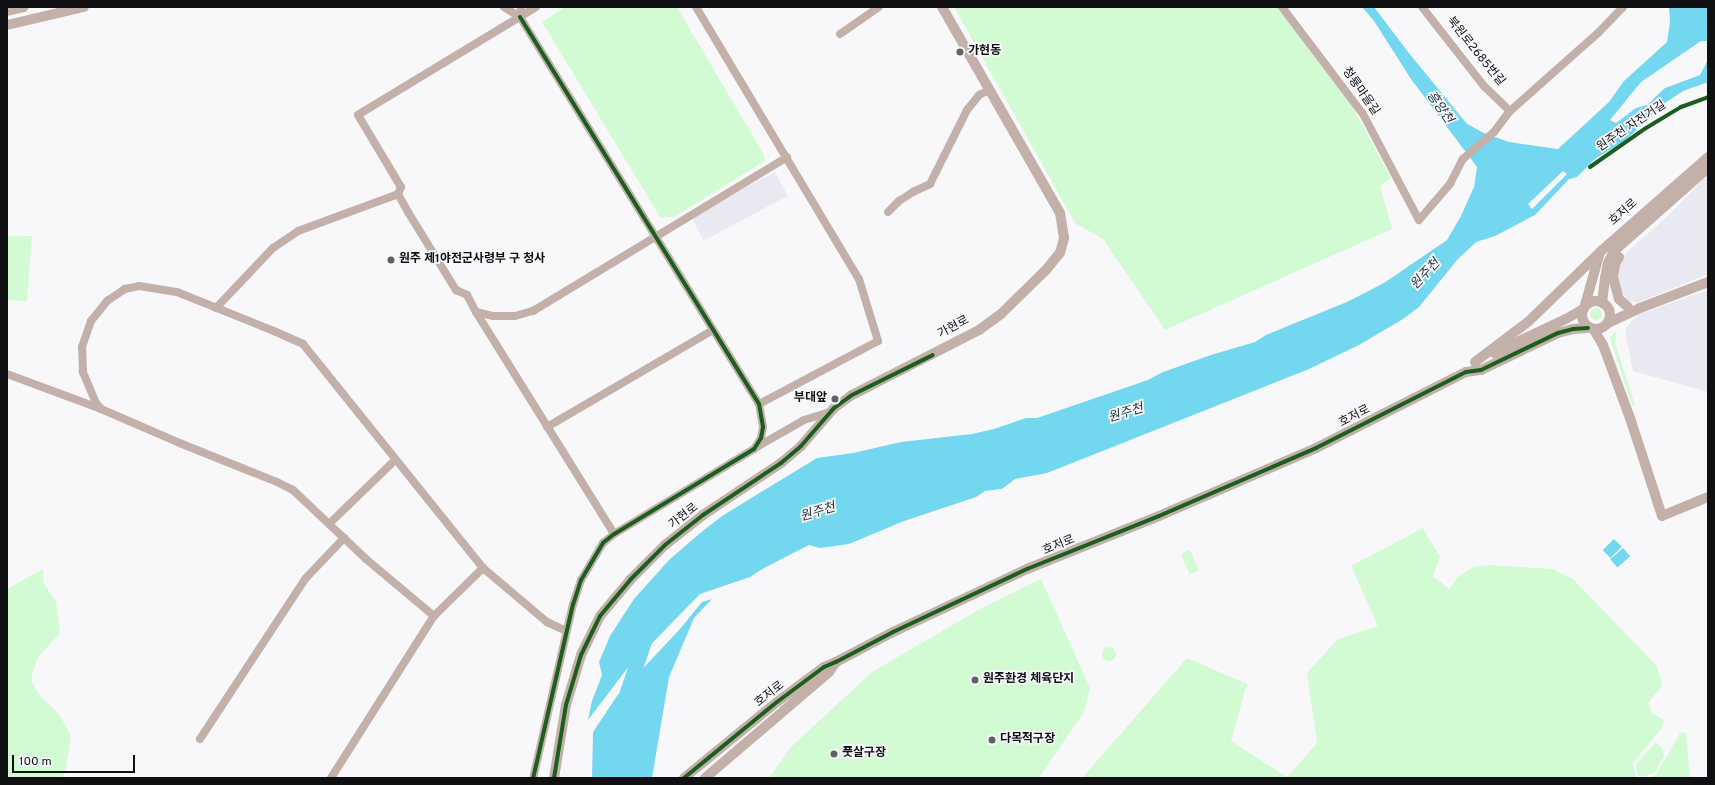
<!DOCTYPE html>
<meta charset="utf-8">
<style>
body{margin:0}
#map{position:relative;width:1715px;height:785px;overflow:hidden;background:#f8f8fb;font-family:Overpass,"Noto Sans KR",sans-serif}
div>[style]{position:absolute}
.built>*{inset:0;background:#e9e9f1;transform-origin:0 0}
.green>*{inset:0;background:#d2fad3;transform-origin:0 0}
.round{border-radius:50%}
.water>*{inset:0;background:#73d7f0;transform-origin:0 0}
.river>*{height:15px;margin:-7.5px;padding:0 7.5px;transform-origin:7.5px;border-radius:7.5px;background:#73d7f0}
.minor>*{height:8px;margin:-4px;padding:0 4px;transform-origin:4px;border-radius:4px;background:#c3b1a9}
.tertiary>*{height:10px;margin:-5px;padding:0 5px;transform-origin:5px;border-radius:5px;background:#c3b1a9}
.tertiary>.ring{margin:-5px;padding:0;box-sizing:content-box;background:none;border:10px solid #c3b1a9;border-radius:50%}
.cycleway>*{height:4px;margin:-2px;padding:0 2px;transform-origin:2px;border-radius:2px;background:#1b5e20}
.dots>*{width:11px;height:11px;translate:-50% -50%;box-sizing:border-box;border:2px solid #f7f7fc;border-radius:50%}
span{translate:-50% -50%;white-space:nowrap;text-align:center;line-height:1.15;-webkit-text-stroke:3.5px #f7f7fc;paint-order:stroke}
.poi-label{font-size:12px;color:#101012;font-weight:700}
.left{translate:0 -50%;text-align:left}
.right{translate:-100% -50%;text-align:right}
.street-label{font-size:12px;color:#101012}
.water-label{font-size:13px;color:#1a3137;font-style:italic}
.frame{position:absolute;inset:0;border:8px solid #101012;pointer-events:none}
.scale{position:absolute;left:12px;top:755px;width:123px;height:18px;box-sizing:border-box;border:2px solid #101012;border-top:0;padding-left:5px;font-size:12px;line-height:14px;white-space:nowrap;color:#101012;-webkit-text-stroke:3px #f7f7fc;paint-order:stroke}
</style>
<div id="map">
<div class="built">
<div style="left:775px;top:172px;width:27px;height:95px;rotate:62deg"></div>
<div style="clip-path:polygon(1708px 175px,1708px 274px,1637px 303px,1629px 301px,1624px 295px,1617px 280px,1619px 265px,1628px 251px,1668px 216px)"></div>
<div style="clip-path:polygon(1708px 290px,1708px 392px,1633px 371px,1626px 337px,1626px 328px,1631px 322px,1640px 314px)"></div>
</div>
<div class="green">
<div style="clip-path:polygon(565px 7px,677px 7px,764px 155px,765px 161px,674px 217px,660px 217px,542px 22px)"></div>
<div style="clip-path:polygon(954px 7px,1277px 7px,1348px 99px,1391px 178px,1380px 186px,1392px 229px,1165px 330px,1103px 239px,1075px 223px)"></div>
<div style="clip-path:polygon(7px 236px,32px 236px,27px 301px,7px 300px)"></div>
<div class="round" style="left:1590px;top:308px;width:12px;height:12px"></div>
<div style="clip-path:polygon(1616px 331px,1615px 343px,1635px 405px,1632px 406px,1610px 338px,1614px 332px)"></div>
<div style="clip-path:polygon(1423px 528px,1440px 557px,1433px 576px,1449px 589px,1458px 577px,1473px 567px,1488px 565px,1553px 569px,1573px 579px,1657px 666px,1662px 686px,1648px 703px,1652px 713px,1664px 720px,1661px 729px,1633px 763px,1636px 778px,1082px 778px,1187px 658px,1247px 684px,1231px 741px,1287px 777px,1317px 743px,1307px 673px,1338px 639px,1378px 626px,1351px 566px)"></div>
<div style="left:1190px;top:550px;width:22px;height:10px;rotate:66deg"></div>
<div style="clip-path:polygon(43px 569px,44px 584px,56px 601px,60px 633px,39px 656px,32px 673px,32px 682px,41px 697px,59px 714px,71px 736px,66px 768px,62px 778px,7px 778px,7px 589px)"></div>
<div style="clip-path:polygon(1041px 579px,1090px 688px,1084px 712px,1039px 778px,769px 778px,791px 747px,872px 672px,980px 609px)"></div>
<div class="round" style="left:1102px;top:647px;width:14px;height:14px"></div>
<div style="clip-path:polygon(1686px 732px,1690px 778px,1649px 778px,1656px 775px,1680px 733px)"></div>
<div style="clip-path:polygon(1656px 742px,1663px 749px,1664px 756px,1655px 773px,1642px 777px,1638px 775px,1636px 764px)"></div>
</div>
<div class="water">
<div style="clip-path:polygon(evenodd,1362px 7px,1374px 7px,1408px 52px,1467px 124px,1484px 133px,1509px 142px,1558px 149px,1609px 102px,1624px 81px,1667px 42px,1670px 22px,1669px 7px,1708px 7px,1708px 41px,1701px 41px,1641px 82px,1610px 120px,1616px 123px,1636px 108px,1647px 105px,1665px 88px,1700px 75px,1708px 60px,1708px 82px,1683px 91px,1662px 105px,1624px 142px,1596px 158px,1577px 177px,1569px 179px,1535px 215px,1495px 236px,1476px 242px,1457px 260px,1419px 307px,1403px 319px,1359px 345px,1309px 369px,1047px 473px,1015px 479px,1002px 489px,985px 491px,976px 497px,904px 521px,849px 544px,820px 548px,809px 545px,764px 568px,750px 577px,700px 594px,626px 670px,588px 720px,592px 701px,602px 675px,599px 662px,610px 636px,634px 599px,669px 560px,699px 534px,722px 516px,817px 458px,853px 453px,901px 442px,972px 434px,994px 429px,1026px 418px,1037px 418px,1148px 380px,1163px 372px,1211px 355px,1255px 342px,1266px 335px,1347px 302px,1384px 283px,1447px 240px,1461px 216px,1474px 187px,1477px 167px,1411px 79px,1374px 21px,1362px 7px,1563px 171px,1567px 174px,1532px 209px,1528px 204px,1563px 171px)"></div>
<div style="left:1614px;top:539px;width:11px;height:16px;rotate:45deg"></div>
<div style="left:1623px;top:548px;width:11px;height:17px;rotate:49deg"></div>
<div style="clip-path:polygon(712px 599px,694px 618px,669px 677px,652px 778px,592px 778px,593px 732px,617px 696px,680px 629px,702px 602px)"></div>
</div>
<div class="river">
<div style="left:624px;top:701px;width:66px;rotate:-71.6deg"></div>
</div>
<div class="minor">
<div style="left:504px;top:7px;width:19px;rotate:32deg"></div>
<div style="left:520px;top:17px;width:10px;rotate:-84deg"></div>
<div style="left:536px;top:7px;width:208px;rotate:148.8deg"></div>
<div style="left:358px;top:115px;width:84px;rotate:59.2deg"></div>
<div style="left:401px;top:187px;width:8px;rotate:113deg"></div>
<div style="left:398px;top:194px;width:21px;rotate:61deg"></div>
<div style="left:408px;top:212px;width:92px;rotate:58.4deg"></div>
<div style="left:456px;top:290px;width:12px;rotate:24deg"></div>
<div style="left:467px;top:295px;width:19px;rotate:62deg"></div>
<div style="left:476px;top:312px;width:17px;rotate:13deg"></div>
<div style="left:493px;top:316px;width:22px"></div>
<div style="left:515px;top:316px;width:19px;rotate:-16deg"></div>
<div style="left:533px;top:311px;width:297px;rotate:-31.2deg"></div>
<div style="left:696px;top:7px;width:317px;rotate:59.1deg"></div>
<div style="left:859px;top:279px;width:65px;rotate:73deg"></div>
<div style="left:878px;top:341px;width:135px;rotate:152.1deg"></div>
<div style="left:1282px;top:7px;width:134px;rotate:52.9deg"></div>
<div style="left:1363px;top:114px;width:120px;rotate:62.2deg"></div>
<div style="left:1419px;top:220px;width:48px;rotate:-49.3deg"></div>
<div style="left:1450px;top:184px;width:28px;rotate:-63deg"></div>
<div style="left:1463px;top:159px;width:41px;rotate:-41.1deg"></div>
<div style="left:1494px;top:132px;width:26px;rotate:-53deg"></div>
<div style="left:1510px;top:111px;width:118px;rotate:-41.6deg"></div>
<div style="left:1598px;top:33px;width:36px;rotate:-46deg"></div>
<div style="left:1422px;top:7px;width:100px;rotate:51.9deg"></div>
<div style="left:1484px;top:86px;width:36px;rotate:44deg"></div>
<div style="left:520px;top:17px;width:455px;rotate:58.3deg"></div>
<div style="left:759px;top:404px;width:23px;rotate:80deg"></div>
<div style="left:763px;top:427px;width:11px;rotate:100deg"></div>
<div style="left:761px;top:438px;width:13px;rotate:122deg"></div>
<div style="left:754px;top:449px;width:164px;rotate:148.7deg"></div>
<div style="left:614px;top:534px;width:14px;rotate:141deg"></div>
<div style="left:603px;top:543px;width:43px;rotate:120.7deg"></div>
<div style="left:581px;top:580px;width:25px;rotate:108deg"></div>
<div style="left:573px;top:604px;width:179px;rotate:102.9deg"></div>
<div style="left:840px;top:34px;width:47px;rotate:-34.7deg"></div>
<div style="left:888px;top:212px;width:16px;rotate:-45deg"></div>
<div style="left:899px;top:201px;width:17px;rotate:-33deg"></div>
<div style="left:913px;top:192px;width:19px;rotate:-25deg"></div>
<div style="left:930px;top:184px;width:83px;rotate:-63.4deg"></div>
<div style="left:967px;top:110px;width:19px;rotate:-51deg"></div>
<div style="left:979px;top:95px;width:11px;rotate:-27deg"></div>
<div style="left:216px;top:308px;width:83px;rotate:-46.5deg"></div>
<div style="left:273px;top:248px;width:30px;rotate:-34deg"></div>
<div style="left:298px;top:231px;width:107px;rotate:-20.3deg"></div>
<div style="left:476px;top:312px;width:261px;rotate:58.1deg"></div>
<div style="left:7px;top:374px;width:100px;rotate:20.4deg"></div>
<div style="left:101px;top:409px;width:88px;rotate:23.4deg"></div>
<div style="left:182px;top:444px;width:102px;rotate:21.8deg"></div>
<div style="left:277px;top:482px;width:18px;rotate:27deg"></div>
<div style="left:293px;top:490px;width:100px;rotate:43.4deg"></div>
<div style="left:366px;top:559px;width:89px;rotate:40deg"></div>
<div style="left:101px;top:409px;width:8px;rotate:-130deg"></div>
<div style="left:96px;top:403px;width:34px;rotate:-113deg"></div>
<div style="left:83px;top:372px;width:25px;rotate:-92deg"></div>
<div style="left:82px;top:347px;width:28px;rotate:-71deg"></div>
<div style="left:91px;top:321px;width:26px;rotate:-51deg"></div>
<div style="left:107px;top:301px;width:22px;rotate:-34deg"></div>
<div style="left:125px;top:289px;width:14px;rotate:-12deg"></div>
<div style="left:139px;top:286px;width:38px;rotate:9deg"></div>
<div style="left:177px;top:292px;width:105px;rotate:21.9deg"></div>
<div style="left:274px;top:331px;width:32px;rotate:24deg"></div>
<div style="left:303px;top:344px;width:287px;rotate:51.2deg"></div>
<div style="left:483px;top:568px;width:84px;rotate:40.2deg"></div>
<div style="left:547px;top:622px;width:21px;rotate:25deg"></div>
<div style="left:547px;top:427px;width:192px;rotate:-30.3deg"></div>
<div style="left:755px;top:448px;width:56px;rotate:-29.7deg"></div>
<div style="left:804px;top:420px;width:28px;rotate:-17deg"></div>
<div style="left:329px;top:524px;width:93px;rotate:-44.1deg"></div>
<div style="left:200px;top:739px;width:191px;rotate:-56.7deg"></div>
<div style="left:305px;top:579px;width:57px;rotate:-46.4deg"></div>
<div style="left:331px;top:778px;width:192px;rotate:-57.6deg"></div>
<div style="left:434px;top:616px;width:69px;rotate:-44.4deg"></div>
</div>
<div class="tertiary">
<div style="left:7px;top:11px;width:17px;rotate:-13deg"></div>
<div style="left:7px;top:25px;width:79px;rotate:-13.2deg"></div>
<div style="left:1619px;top:257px;width:8px;rotate:120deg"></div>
<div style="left:1615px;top:264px;width:13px;rotate:99deg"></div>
<div style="left:1613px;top:277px;width:23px;rotate:75deg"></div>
<div style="left:1619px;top:299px;width:12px;rotate:42deg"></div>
<div class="ring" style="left:1582px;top:301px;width:18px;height:18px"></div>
<div style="left:1602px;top:303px;width:25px;rotate:-83deg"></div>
<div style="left:1605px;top:278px;width:15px;rotate:-79deg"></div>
<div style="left:1608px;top:263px;width:13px;rotate:-63deg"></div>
<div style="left:1614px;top:251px;width:125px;rotate:-41.4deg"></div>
<div style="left:1585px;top:305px;width:55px;rotate:-74.2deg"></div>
<div style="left:1600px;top:252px;width:144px;rotate:-41.3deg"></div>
<div style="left:1608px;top:323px;width:35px;rotate:-25deg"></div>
<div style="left:1640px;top:308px;width:73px;rotate:-20.9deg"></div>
<div style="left:1594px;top:330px;width:17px;rotate:59deg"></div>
<div style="left:1603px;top:345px;width:78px;rotate:69.7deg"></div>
<div style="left:1630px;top:418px;width:103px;rotate:71.9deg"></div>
<div style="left:1662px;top:516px;width:50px;rotate:-22.4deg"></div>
<div style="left:1494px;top:353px;width:80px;rotate:-25.3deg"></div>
<div style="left:1566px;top:319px;width:20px;rotate:-30deg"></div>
<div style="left:1475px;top:362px;width:68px;rotate:-37.2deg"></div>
<div style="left:1529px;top:321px;width:95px;rotate:-44.1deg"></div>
<div style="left:554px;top:778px;width:74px;rotate:-80.7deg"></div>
<div style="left:566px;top:705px;width:52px;rotate:-73.3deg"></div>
<div style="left:581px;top:655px;width:43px;rotate:-64deg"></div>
<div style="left:600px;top:616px;width:48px;rotate:-50deg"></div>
<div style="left:631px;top:579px;width:48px;rotate:-45deg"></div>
<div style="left:665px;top:545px;width:48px;rotate:-38.3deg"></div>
<div style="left:703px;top:515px;width:94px;rotate:-33.7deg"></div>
<div style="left:781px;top:463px;width:26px;rotate:-40deg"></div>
<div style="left:801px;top:446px;width:50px;rotate:-49deg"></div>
<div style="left:834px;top:408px;width:22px;rotate:-36deg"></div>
<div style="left:852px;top:395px;width:143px;rotate:-27.1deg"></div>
<div style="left:979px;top:330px;width:27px;rotate:-36deg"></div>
<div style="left:1001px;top:314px;width:63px;rotate:-44.4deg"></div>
<div style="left:1046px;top:270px;width:22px;rotate:-51deg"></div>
<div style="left:1060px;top:253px;width:16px;rotate:-75deg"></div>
<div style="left:1064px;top:238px;width:25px;rotate:-99deg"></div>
<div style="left:1060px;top:213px;width:237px;rotate:-119.8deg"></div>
<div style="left:684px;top:778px;width:120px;rotate:-39.3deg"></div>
<div style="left:777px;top:702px;width:59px;rotate:-36.7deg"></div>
<div style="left:824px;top:667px;width:13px;rotate:-23deg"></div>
<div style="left:836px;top:662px;width:64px;rotate:-27.8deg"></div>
<div style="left:893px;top:632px;width:148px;rotate:-25.2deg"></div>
<div style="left:1027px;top:569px;width:142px;rotate:-21.9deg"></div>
<div style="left:1159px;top:516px;width:171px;rotate:-23.4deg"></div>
<div style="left:1316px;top:448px;width:168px;rotate:-26.9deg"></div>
<div style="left:1466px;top:372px;width:15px;rotate:-8deg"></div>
<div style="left:1481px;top:370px;width:85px;rotate:-25.7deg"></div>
<div style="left:1558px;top:333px;width:16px;rotate:-15deg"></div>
<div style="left:1573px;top:329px;width:15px;rotate:-4deg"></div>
<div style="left:705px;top:778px;width:163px;rotate:-40.5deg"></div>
<div style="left:829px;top:672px;width:12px;rotate:-55deg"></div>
</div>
<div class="cycleway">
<div style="left:520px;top:17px;width:455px;rotate:58.3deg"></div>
<div style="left:759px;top:404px;width:23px;rotate:80deg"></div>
<div style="left:763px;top:427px;width:11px;rotate:100deg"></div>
<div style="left:761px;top:438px;width:13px;rotate:122deg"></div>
<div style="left:754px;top:449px;width:164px;rotate:148.7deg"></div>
<div style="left:614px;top:534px;width:14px;rotate:141deg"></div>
<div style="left:603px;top:543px;width:43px;rotate:120.7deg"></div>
<div style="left:581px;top:580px;width:25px;rotate:108deg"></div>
<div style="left:573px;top:604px;width:179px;rotate:102.9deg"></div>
<div style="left:1590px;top:167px;width:68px;rotate:-34.9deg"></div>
<div style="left:1646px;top:128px;width:41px;rotate:-31deg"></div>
<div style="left:1681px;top:107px;width:29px;rotate:-20deg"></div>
<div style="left:554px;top:778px;width:74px;rotate:-80.7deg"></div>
<div style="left:566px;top:705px;width:52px;rotate:-73.3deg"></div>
<div style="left:581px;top:655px;width:43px;rotate:-64deg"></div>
<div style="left:600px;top:616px;width:48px;rotate:-50deg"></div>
<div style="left:631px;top:579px;width:48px;rotate:-45deg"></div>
<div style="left:665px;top:545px;width:48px;rotate:-38.3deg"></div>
<div style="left:703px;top:515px;width:94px;rotate:-33.7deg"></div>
<div style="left:781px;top:463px;width:26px;rotate:-40deg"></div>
<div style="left:801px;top:446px;width:50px;rotate:-49deg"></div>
<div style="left:834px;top:408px;width:22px;rotate:-36deg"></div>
<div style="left:852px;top:395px;width:90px;rotate:-26.3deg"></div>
<div style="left:684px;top:778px;width:120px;rotate:-39.3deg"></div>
<div style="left:777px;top:702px;width:59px;rotate:-36.7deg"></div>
<div style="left:824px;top:667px;width:13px;rotate:-23deg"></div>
<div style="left:836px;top:662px;width:64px;rotate:-27.8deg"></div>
<div style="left:893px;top:632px;width:148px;rotate:-25.2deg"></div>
<div style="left:1027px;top:569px;width:142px;rotate:-21.9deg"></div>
<div style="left:1159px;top:516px;width:171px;rotate:-23.4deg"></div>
<div style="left:1316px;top:448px;width:168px;rotate:-26.9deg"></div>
<div style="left:1466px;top:372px;width:15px;rotate:-8deg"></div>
<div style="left:1481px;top:370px;width:85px;rotate:-25.7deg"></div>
<div style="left:1558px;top:333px;width:16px;rotate:-15deg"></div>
<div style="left:1573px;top:329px;width:15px;rotate:-4deg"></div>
</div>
<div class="dots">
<div style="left:960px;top:52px;background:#616164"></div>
<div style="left:391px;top:260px;background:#616164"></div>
<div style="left:835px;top:399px;background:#616164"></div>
<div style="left:975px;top:680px;background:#616164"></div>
<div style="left:992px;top:740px;background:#616164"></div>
<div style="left:834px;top:754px;background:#616164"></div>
</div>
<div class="poi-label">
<span class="left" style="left:968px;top:52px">가현동</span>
<span class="left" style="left:399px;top:260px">원주 제1야전군사령부 구 청사</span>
<span class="right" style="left:827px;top:399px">부대앞</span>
<span class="left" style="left:983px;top:680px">원주환경 체육단지</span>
<span class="left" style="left:1000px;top:740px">다목적구장</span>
<span class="left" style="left:842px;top:754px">풋살구장</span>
</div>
<div class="street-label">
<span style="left:1475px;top:52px;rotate:51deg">북원로2685번길</span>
<span style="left:1360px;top:92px;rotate:55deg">청룡마을길</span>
<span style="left:1632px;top:127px;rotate:-34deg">원주천 자전거길</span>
<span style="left:1624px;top:213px;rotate:-41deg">호저로</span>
<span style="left:954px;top:328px;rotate:-28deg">가현로</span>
<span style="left:1355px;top:417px;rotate:-27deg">호저로</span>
<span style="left:684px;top:517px;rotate:-38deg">가현로</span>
<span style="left:1059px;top:546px;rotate:-22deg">호저로</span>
<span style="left:770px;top:695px;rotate:-38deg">호저로</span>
</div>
<div class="water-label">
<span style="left:1439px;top:108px;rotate:55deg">흥양천</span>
<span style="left:1426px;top:275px;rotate:-47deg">원주천</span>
<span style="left:1126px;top:414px;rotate:-17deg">원주천</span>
<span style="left:818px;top:513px;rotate:-17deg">원주천</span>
</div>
<div class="frame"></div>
<div class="scale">100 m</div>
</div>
